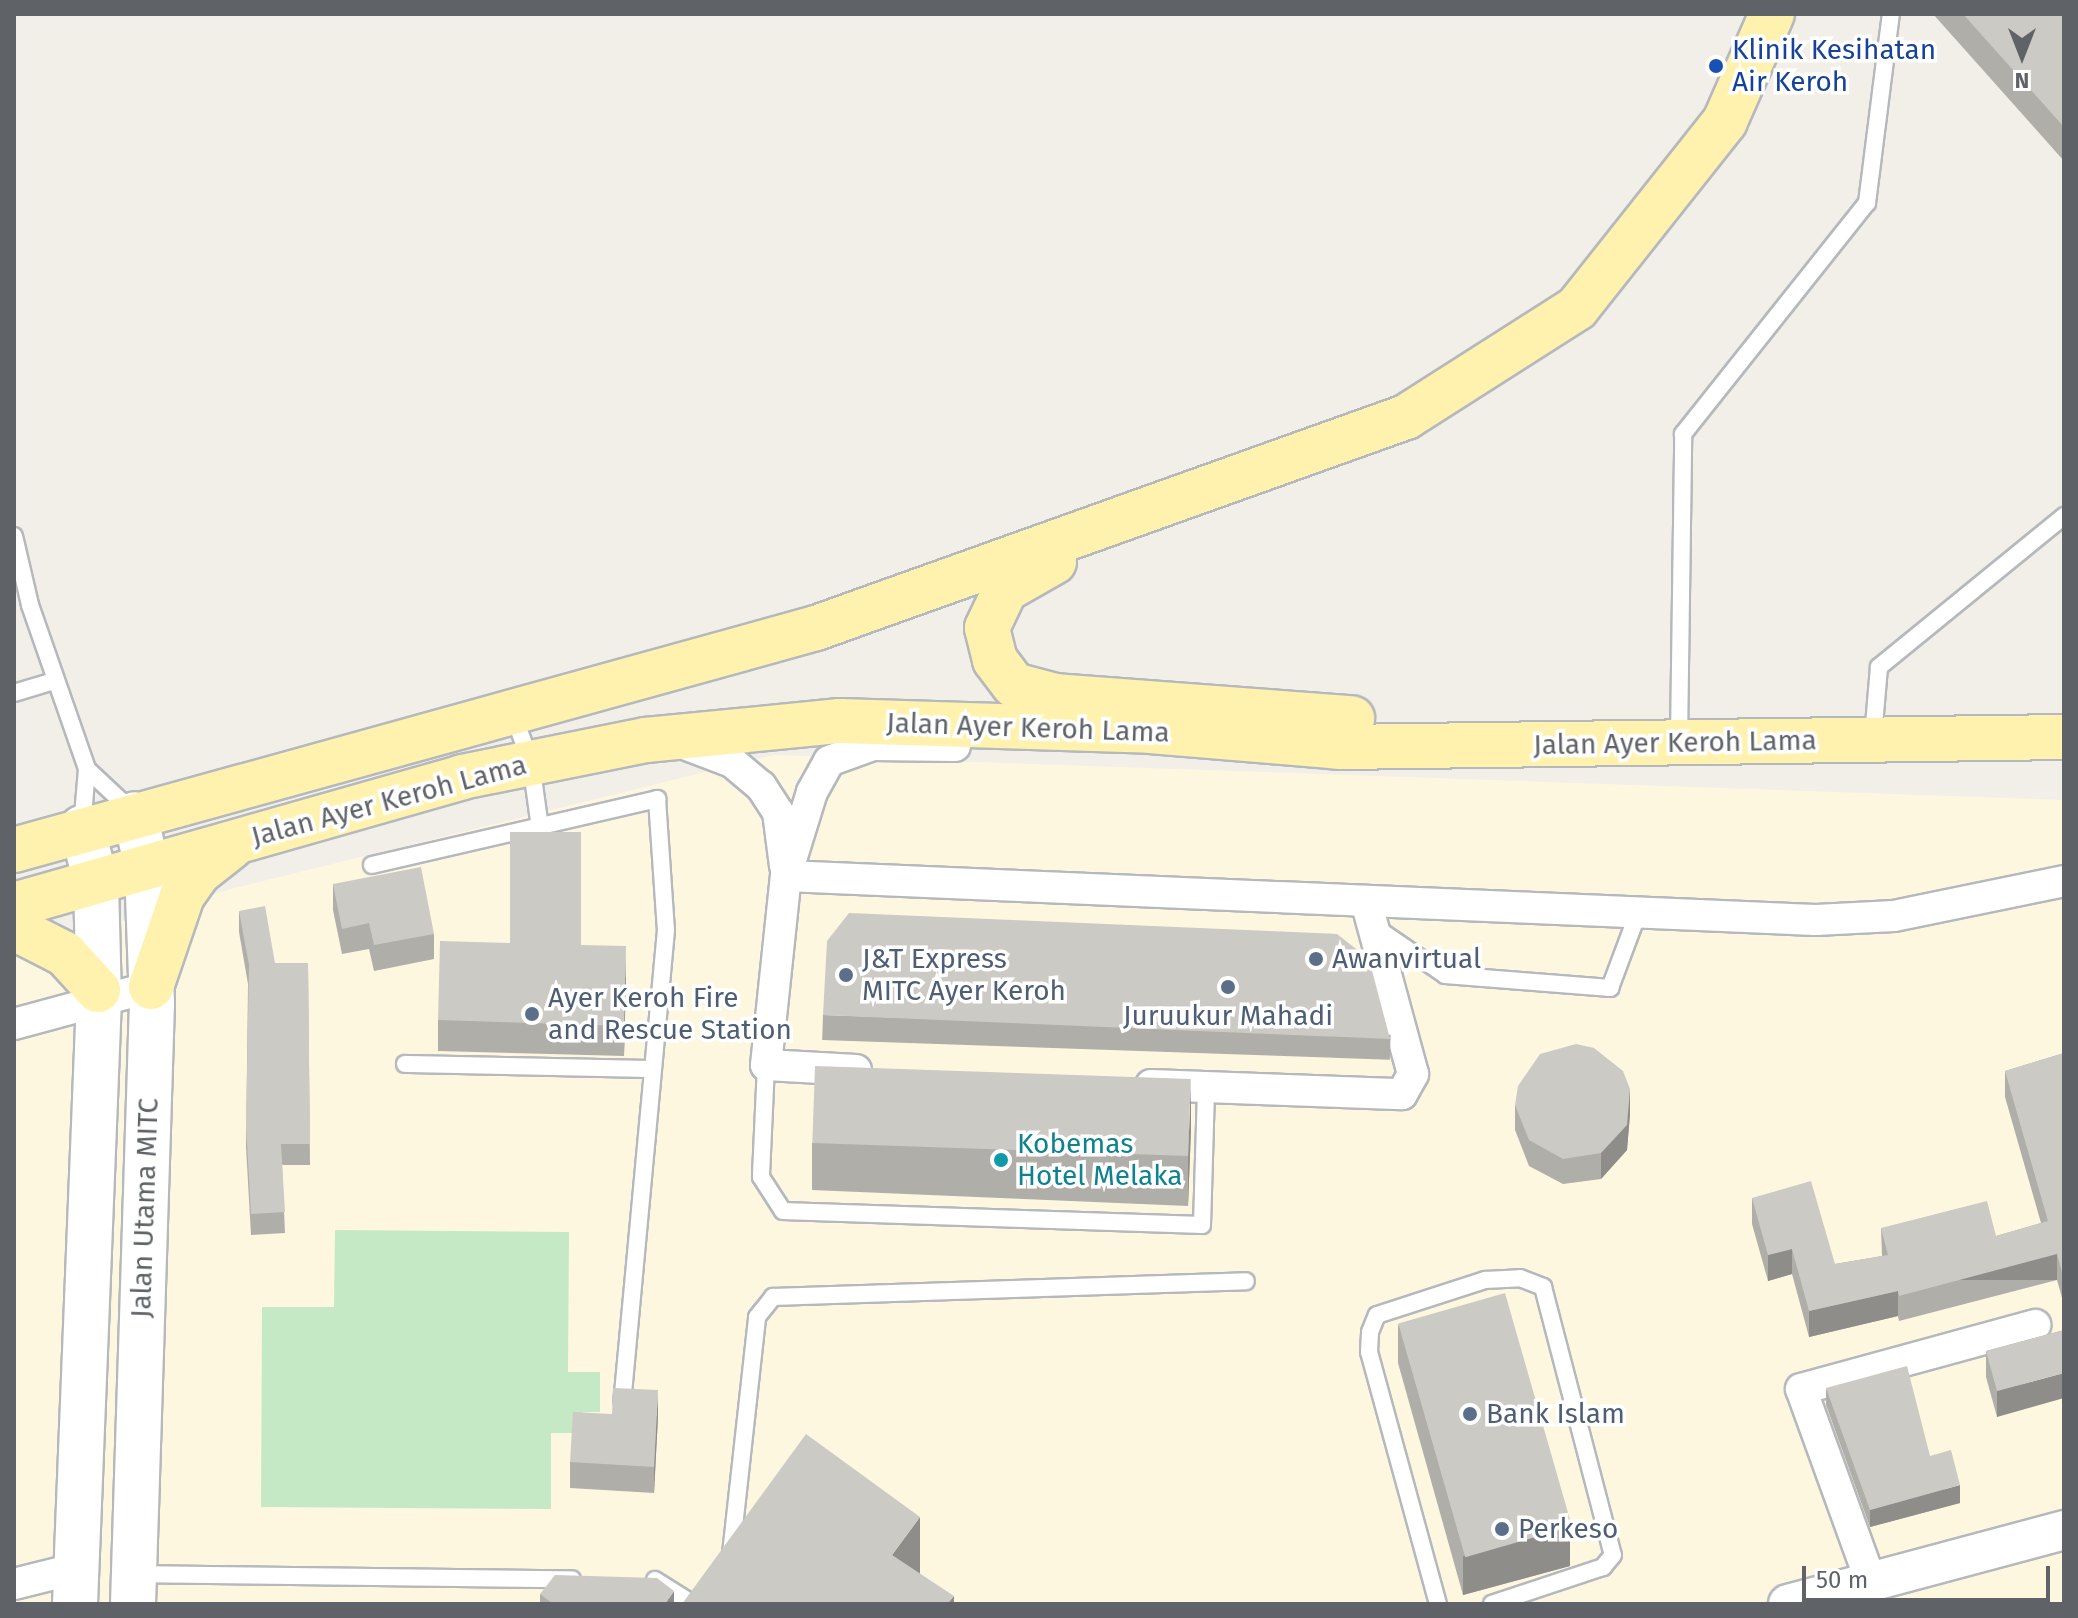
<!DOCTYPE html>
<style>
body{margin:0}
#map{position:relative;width:2078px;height:1618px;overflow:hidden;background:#f1efe8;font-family:"Fira Sans",sans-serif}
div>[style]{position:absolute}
.commercial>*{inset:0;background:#fef7e0}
.green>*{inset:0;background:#c5e8c5}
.roads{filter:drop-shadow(2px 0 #b5b8bc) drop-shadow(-2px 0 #b5b8bc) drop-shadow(0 2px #b5b8bc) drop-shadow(0 -2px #b5b8bc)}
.service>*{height:16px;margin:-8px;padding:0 8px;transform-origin:8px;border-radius:8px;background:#fff}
.minor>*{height:30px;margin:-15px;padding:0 15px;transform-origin:15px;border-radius:15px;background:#fff}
.tertiary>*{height:38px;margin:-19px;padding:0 19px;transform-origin:19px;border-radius:19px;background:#fff}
.secondary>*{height:44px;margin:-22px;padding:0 22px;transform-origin:22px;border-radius:22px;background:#fff}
.primary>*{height:44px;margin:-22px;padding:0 22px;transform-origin:22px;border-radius:22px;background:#fff2af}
.wall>*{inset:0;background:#afaea9;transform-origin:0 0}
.shaded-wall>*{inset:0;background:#8f8d8a;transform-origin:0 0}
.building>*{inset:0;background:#cccac5;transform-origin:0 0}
.dots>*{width:22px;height:22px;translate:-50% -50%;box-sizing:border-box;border:4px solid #fff;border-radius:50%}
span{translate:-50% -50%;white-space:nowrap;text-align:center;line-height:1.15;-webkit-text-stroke:7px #fff;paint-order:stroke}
.transit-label{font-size:28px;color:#164399}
.left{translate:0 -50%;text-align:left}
.street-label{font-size:28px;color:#5f6368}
.service-label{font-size:28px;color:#4e5e75}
.culture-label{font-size:28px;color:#0d838f}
.frame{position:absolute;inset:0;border:16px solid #5f6368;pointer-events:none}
.north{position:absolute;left:1982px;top:16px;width:80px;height:80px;-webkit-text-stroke:6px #fff;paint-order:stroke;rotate:180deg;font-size:22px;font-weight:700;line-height:32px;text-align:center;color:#5f6368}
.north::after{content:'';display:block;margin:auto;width:28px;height:36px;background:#5f6368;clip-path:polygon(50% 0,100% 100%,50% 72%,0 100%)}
.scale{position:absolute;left:1802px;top:1566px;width:248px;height:36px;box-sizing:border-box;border:4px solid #5f6368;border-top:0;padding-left:10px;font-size:24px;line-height:28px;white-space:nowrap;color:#5f6368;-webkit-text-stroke:6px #fff;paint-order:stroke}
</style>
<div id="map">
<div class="commercial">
<div style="clip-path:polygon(774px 755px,2064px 800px,2064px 1604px,14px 1604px,14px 953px,231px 889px)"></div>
</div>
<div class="green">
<div style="clip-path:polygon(335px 1230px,569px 1232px,568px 1372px,600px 1372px,600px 1412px,583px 1412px,583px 1433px,551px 1433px,551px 1509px,261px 1507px,262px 1307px,334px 1307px)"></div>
</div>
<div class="roads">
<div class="service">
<div style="left:14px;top:536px;width:71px;rotate:76.9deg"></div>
<div style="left:30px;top:605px;width:174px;rotate:70.8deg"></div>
<div style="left:87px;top:769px;width:58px;rotate:94.9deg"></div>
<div style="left:14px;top:693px;width:42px;rotate:-16.7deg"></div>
<div style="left:513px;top:714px;width:52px;rotate:69.8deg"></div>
<div style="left:531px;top:763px;width:66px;rotate:82.1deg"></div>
<div style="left:1873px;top:737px;width:70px;rotate:-85.1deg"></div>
<div style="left:1879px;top:667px;width:239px;rotate:-39.2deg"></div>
<div style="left:1679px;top:739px;width:305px;rotate:-89.2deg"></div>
<div style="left:1683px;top:434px;width:295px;rotate:-51.5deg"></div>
<div style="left:1867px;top:203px;width:191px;rotate:-82.8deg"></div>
<div style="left:87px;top:769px;width:63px;rotate:43.1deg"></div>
<div style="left:372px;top:865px;width:293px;rotate:-13deg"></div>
<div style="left:657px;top:799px;width:131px;rotate:86.1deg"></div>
<div style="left:666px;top:930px;width:473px;rotate:95.3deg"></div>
<div style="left:1375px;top:927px;width:85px;rotate:34.4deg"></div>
<div style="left:1445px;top:975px;width:166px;rotate:4.5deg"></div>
<div style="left:1610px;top:988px;width:80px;rotate:-69.5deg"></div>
<div style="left:405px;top:1064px;width:248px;rotate:1.2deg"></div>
<div style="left:766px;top:1065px;width:112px;rotate:92.6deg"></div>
<div style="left:761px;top:1177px;width:40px;rotate:57.1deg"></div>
<div style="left:783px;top:1211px;width:419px;rotate:1.9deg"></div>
<div style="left:1202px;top:1225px;width:137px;rotate:-88.3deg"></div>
<div style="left:731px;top:1554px;width:238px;rotate:-83.7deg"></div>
<div style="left:757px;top:1317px;width:26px;rotate:-51deg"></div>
<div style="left:773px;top:1297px;width:473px;rotate:-1.9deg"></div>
<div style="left:135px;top:1574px;width:437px;rotate:0.7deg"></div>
<div style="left:655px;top:1580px;width:45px;rotate:32.3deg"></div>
<div style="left:1438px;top:1604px;width:261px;rotate:-105.3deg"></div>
<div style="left:1369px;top:1352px;width:20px;rotate:-87deg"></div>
<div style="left:1370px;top:1332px;width:18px;rotate:-68deg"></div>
<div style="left:1377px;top:1315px;width:114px;rotate:-18deg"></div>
<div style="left:1485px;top:1280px;width:35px;rotate:-3deg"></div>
<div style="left:1520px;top:1278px;width:25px;rotate:21deg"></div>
<div style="left:1543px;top:1287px;width:277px;rotate:75.4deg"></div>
<div style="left:1613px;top:1555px;width:16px;rotate:130deg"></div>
<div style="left:1603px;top:1567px;width:117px;rotate:161.6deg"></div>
</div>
<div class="minor">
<div style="left:679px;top:742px;width:57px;rotate:20.7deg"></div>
<div style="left:732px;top:762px;width:38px;rotate:40deg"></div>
<div style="left:761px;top:786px;width:31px;rotate:57deg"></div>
<div style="left:778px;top:812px;width:54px;rotate:82.6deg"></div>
<div style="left:786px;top:876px;width:1031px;rotate:2.45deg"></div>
<div style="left:1816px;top:920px;width:78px;rotate:-2.9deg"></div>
<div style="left:1894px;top:916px;width:174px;rotate:-11.6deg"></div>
<div style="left:14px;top:1024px;width:142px;rotate:-15.1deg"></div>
<div style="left:856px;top:1070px;width:90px;rotate:-176.8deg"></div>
<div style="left:766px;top:1065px;width:190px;rotate:-84deg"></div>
<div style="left:786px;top:876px;width:88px;rotate:-72.8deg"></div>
<div style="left:812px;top:792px;width:35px;rotate:-61deg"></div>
<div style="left:829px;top:761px;width:47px;rotate:-20deg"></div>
<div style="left:873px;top:745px;width:82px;rotate:0.7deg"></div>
<div style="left:1151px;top:1085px;width:251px;rotate:2.1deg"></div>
<div style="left:1402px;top:1094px;width:23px;rotate:-61deg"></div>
<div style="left:1413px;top:1074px;width:179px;rotate:-105.2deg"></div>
<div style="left:1871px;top:1582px;width:205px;rotate:-109.9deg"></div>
<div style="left:1801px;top:1389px;width:243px;rotate:-15.3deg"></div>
<div style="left:14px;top:1584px;width:62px;rotate:-14deg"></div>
</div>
<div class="tertiary">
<div style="left:1788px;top:1604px;width:286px;rotate:-15deg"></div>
</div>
<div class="secondary">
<div style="left:75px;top:1604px;width:605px;rotate:-87.73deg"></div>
<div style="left:99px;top:999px;width:117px;rotate:-91.5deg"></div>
<div style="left:96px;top:882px;width:56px;rotate:-104.5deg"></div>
<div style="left:133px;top:1604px;width:600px;rotate:-88.19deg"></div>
<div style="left:152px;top:1004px;width:136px;rotate:-92.1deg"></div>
<div style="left:147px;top:868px;width:55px;rotate:-102.5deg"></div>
</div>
<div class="primary">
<div style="left:1054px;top:562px;width:56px;rotate:150.3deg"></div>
<div style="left:1005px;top:590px;width:42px;rotate:115.3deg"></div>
<div style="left:987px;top:628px;width:33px;rotate:76deg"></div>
<div style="left:995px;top:660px;width:31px;rotate:53deg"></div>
<div style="left:1014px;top:685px;width:43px;rotate:14.7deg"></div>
<div style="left:1056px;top:696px;width:297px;rotate:4.3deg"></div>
<div style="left:14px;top:850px;width:832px;rotate:-15.47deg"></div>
<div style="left:816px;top:628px;width:627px;rotate:-19.68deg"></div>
<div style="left:1406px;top:417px;width:203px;rotate:-32.5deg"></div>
<div style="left:1577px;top:308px;width:238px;rotate:-51.6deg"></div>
<div style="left:1725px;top:121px;width:117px;rotate:-66.3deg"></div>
<div style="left:14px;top:905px;width:466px;rotate:-15.9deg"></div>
<div style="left:462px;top:777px;width:188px;rotate:-11.4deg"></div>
<div style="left:646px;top:740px;width:195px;rotate:-5.6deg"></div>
<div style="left:840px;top:721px;width:310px;rotate:1.8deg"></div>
<div style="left:1150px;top:731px;width:192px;rotate:4.8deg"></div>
<div style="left:1341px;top:747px;width:723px;rotate:-0.79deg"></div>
<div style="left:14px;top:928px;width:57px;rotate:27deg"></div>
<div style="left:65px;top:954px;width:49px;rotate:47.5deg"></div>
<div style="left:151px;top:987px;width:96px;rotate:-71.2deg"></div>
<div style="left:182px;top:896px;width:28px;rotate:-55deg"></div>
<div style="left:198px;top:873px;width:42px;rotate:-38.2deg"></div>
</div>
</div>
<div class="wall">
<div style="clip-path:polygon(1933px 14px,2064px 14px,2064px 161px)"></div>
<div style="clip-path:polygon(333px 884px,434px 934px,434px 959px,374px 971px,369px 949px,342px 954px,333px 910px)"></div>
<div style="clip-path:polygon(239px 911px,275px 963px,308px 963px,310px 1165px,282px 1165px,285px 1233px,251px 1235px,246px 1147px,248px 984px,239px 932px)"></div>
<div style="clip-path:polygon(581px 945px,626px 977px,624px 1056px,438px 1051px,438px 1020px)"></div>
<div style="left:823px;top:1015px;width:568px;height:25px;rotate:2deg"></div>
<div style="clip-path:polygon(2064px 1053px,2064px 1305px,2057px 1280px,1899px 1321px,1898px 1316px,1809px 1337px,1792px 1274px,1768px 1281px,1752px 1224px,1752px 1198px,1835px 1264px,1882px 1256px,1881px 1228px,1996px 1236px,2041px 1223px,2005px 1097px,2005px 1071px)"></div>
<div style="clip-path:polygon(1515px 1105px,1630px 1114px,1627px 1150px,1601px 1179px,1563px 1184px,1529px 1166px,1515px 1130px)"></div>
<div style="clip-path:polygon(1191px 1129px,1188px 1206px,812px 1190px,812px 1143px)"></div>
<div style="clip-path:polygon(1398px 1324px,1570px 1566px,1463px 1595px,1398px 1363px)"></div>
<div style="clip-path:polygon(2064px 1330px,1997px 1417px,1986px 1377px,1986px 1351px)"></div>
<div style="clip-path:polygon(1826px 1388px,1960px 1503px,1870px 1527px,1826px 1405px)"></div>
<div style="clip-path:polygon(612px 1414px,658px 1416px,654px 1493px,570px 1488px,570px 1462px)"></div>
<div style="clip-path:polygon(540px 1594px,674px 1604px,540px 1604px)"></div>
</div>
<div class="shaded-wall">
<div style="clip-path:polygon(626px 946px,626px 977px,624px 1056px,624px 1026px)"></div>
<div style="clip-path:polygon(1191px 1081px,1191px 1129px,1188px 1206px,1188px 1159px)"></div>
<div style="clip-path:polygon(1630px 1089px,1630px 1114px,1627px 1150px,1601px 1179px,1601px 1153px)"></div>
<div style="clip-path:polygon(1792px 1249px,1792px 1274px,1768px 1281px,1768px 1255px)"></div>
<div style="left:2057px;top:1254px;width:26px;height:163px;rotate:90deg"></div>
<div style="clip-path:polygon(1898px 1291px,1898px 1316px,1809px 1337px,1809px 1311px)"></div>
<div style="clip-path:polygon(2064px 1373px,2064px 1398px,1997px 1417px,1997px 1391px)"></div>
<div style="clip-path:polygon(658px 1390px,658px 1416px,654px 1493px,654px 1467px)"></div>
<div style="clip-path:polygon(1960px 1485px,1960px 1503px,1870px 1527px,1870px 1510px)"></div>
<div style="clip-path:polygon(920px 1517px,920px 1603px,892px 1555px)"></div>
<div style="clip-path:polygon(1570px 1527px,1570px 1566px,1463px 1595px,1463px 1556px)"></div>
<div style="clip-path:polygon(674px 1591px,674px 1604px,665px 1604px)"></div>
<div style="clip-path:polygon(954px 1596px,954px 1604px,947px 1604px)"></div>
</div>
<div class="building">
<div style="clip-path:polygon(1963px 14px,2064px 14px,2064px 127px)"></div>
<div style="clip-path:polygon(510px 832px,581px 832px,581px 945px,626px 946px,624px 1026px,438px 1020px,440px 941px,510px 943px)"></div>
<div style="clip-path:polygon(421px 867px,434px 934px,374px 945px,369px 923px,342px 929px,333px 884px)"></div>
<div style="clip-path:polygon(265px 906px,275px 963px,308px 963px,310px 1144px,281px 1144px,285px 1212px,251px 1214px,246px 1125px,249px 965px,239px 911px)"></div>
<div style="clip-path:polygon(849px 913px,1337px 934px,1369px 959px,1390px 1039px,823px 1015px,827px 941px)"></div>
<div style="clip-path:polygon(1576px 1044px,1594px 1048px,1623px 1071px,1630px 1089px,1627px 1125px,1601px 1153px,1563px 1159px,1529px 1140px,1515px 1105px,1518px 1086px,1540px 1054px)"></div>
<div style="clip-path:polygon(2064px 1053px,2064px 1280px,2057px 1254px,1899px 1296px,1898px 1291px,1809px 1311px,1792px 1249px,1768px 1255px,1752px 1198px,1811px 1181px,1835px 1264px,1888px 1255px,1881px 1228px,1987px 1201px,1996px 1236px,2048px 1221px,2005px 1071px)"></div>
<div style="left:815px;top:1066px;width:376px;height:77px;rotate:2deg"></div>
<div style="left:1505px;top:1293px;width:243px;height:111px;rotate:74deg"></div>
<div style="clip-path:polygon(2064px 1330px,2064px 1373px,1997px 1391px,1986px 1351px)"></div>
<div style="clip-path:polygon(1907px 1366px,1930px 1456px,1951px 1450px,1960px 1485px,1870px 1510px,1826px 1388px)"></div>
<div style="clip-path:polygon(613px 1388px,658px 1390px,654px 1467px,570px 1462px,573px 1412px,612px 1414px)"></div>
<div style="clip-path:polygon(806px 1434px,920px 1517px,892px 1555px,954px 1596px,947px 1604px,682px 1604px)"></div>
<div style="clip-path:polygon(555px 1575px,657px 1578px,674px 1591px,665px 1604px,553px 1604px,540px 1594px)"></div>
</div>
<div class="dots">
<div style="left:1716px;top:66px;background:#1a4fb4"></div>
<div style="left:1316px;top:959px;background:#5c6f8a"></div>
<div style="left:846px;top:975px;background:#5c6f8a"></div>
<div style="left:1228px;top:987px;background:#5c6f8a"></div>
<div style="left:532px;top:1014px;background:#5c6f8a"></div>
<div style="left:1001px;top:1160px;background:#0f9aa8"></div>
<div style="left:1470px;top:1414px;background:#5c6f8a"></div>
<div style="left:1502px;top:1529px;background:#5c6f8a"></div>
</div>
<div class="transit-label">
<span class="left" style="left:1732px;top:66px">Klinik Kesihatan<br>Air Keroh</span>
</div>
<div class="street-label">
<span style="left:1028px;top:728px;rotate:2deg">Jalan Ayer Keroh Lama</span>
<span style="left:1675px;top:743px;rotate:-1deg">Jalan Ayer Keroh Lama</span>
<span style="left:389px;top:801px;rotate:-15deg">Jalan Ayer Keroh Lama</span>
<span style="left:145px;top:1208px;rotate:-88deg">Jalan Utama MITC</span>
</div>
<div class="service-label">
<span class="left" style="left:862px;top:975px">J&amp;T Express<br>MITC Ayer Keroh</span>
<span class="left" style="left:1332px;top:959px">Awanvirtual</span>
<span class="left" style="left:548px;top:1014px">Ayer Keroh Fire<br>and Rescue Station</span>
<span style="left:1228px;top:1016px">Juruukur Mahadi</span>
<span class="left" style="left:1486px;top:1414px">Bank Islam</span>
<span class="left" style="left:1518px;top:1529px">Perkeso</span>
</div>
<div class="culture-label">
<span class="left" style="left:1017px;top:1160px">Kobemas<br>Hotel Melaka</span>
</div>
<div class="frame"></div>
<div class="north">N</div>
<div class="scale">50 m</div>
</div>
